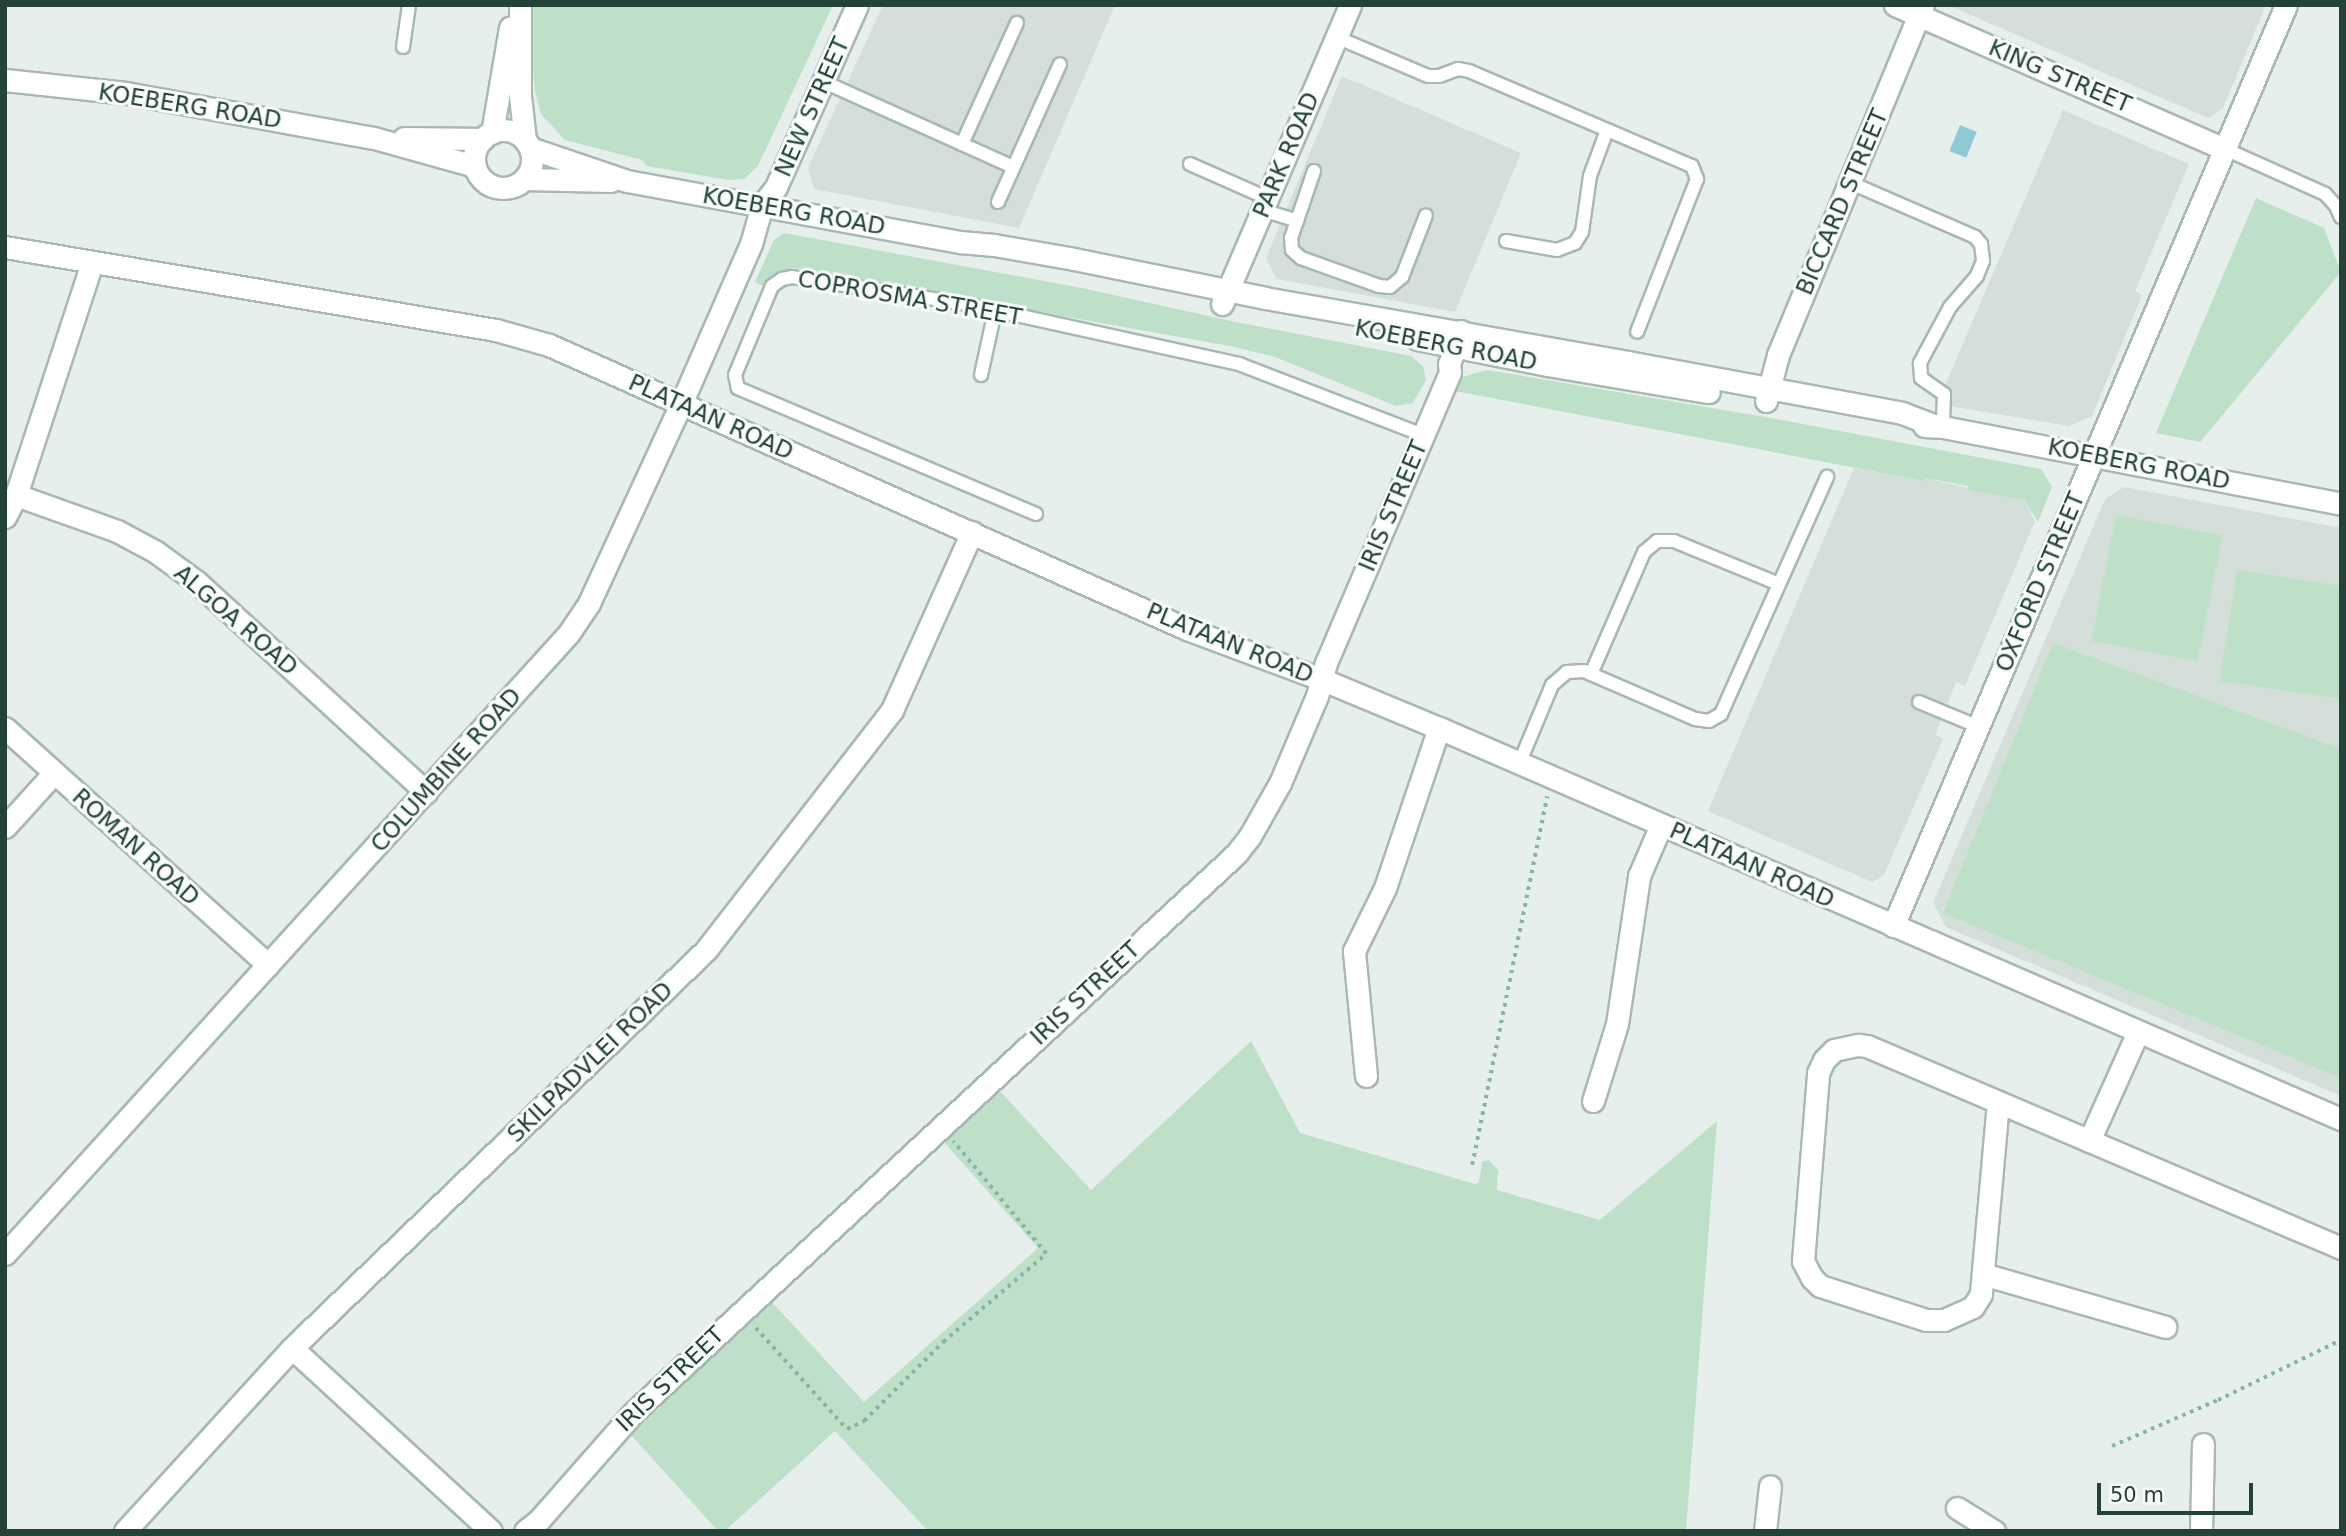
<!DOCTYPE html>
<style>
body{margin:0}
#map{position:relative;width:2346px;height:1536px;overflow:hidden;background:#e6efeb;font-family:"DejaVu Sans",sans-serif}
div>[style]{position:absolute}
.built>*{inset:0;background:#d4dfda}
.green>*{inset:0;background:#bfe0c8;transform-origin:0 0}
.water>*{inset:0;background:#8ec9d4;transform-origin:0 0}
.path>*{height:3.5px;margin-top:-1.75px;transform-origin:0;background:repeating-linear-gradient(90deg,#86b3a5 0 3.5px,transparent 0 8.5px)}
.roads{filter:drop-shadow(2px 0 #a8b8b2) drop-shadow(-2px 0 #a8b8b2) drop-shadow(0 2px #a8b8b2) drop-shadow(0 -2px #a8b8b2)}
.lane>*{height:12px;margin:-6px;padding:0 6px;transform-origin:6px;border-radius:6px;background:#fff}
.street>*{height:21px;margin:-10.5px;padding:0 10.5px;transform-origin:10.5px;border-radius:10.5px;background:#fff}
.secondary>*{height:21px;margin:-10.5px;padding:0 10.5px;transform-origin:10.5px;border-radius:10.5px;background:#fff}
.secondary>.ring{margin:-10.5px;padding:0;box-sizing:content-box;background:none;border:21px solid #fff;border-radius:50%}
span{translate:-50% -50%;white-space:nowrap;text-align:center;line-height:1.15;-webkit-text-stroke:6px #f7fbf9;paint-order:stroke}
.street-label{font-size:23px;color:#24423a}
.frame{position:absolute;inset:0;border:7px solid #24423a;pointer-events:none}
.scale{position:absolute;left:2097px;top:1483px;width:156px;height:32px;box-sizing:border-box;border:4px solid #24423a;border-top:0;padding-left:9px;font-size:21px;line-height:24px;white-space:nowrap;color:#24423a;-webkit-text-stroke:5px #f7fbf9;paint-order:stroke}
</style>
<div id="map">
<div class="built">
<div style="clip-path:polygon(883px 5px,1115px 5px,1019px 228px,814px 189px,808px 168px)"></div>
<div style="clip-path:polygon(1948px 5px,2266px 5px,2223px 108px,2208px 118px)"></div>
<div style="clip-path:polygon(1342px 76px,1521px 153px,1455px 312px,1277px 279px,1266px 258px)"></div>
<div style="clip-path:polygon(2063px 110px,2189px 164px,2135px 291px,2142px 295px,2092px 416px,2069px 426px,1937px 404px)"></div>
<div style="clip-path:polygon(1854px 468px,1923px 481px,1924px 478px,2024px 500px,2035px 521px,1965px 686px,1956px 682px,1935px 735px,1943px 739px,1884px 875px,1872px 882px,1708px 811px)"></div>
<div style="clip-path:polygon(2124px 487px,2341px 528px,2341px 1096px,1946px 927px,1933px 903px,2105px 499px)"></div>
</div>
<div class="green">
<div style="clip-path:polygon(534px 5px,833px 5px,758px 166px,744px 179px,728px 180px,647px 166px,642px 160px,565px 140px,541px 114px,535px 91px,530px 36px)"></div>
<div style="clip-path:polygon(2256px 198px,2324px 228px,2341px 272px,2200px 442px,2156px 433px)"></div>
<div style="clip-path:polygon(784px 233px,1082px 288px,1231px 321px,1411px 356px,1423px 366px,1426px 380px,1413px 403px,1396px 406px,1275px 357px,1230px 346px,794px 268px,766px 281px,764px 286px,755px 282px,774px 240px)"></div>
<div style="clip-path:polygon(1487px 370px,1771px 418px,2041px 469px,2052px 487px,2038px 522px,2024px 500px,1969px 490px,1968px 486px,1925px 478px,1924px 481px,1455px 391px,1462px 377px)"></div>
<div style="left:2116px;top:515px;width:108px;height:128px;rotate:11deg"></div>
<div style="clip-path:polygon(2237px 570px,2341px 586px,2341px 699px,2220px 681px)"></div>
<div style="clip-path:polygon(2053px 643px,2341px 749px,2341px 1078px,1943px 913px)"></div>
<div style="clip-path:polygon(1251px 1041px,1300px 1133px,1475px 1184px,1479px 1182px,1482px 1162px,1489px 1160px,1498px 1170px,1497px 1190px,1600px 1220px,1717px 1121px,1686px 1531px,928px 1531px,835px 1431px,725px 1531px,718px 1531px,631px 1435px,771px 1301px,864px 1402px,1038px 1248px,943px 1141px,998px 1089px,1091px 1190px)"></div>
</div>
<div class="water">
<div style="left:1960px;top:125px;width:18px;height:28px;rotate:22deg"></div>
</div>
<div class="path">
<div style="left:1472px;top:1165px;width:376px;rotate:-78.5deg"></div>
<div style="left:756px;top:1328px;width:136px;rotate:48deg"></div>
<div style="left:847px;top:1429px;width:19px;rotate:-25deg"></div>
<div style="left:864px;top:1421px;width:112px;rotate:-45deg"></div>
<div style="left:943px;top:1342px;width:135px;rotate:-40.5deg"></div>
<div style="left:1046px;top:1254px;width:146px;rotate:-129.5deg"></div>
<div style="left:2112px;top:1446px;width:116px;rotate:-23.5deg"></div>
<div style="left:2218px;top:1400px;width:137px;rotate:-26deg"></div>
</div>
<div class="roads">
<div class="lane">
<div style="left:1336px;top:37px;width:100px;rotate:23deg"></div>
<div style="left:1428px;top:76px;width:11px"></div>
<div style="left:1439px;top:76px;width:20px;rotate:-20deg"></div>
<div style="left:1458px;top:69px;width:11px;rotate:10deg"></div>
<div style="left:1469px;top:71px;width:242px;rotate:23.1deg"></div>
<div style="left:1692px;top:166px;width:14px;rotate:69deg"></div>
<div style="left:1697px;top:179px;width:164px;rotate:111.4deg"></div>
<div style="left:403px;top:47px;width:42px;rotate:-81.9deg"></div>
<div style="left:822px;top:81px;width:209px;rotate:24.2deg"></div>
<div style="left:962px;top:144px;width:133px;rotate:-65.6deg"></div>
<div style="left:2225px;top:149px;width:110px;rotate:24.2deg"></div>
<div style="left:2325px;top:194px;width:16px;rotate:47deg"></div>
<div style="left:2336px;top:206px;width:12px;rotate:66deg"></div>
<div style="left:1190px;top:164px;width:84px;rotate:23.8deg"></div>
<div style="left:1314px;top:171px;width:71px;rotate:108.9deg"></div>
<div style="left:1291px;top:238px;width:12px;rotate:85deg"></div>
<div style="left:1292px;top:250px;width:12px;rotate:42deg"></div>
<div style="left:1301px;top:258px;width:83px;rotate:19.7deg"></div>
<div style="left:1379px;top:286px;width:11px;rotate:5deg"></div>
<div style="left:1390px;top:287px;width:16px;rotate:-40deg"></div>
<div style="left:1402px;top:277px;width:66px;rotate:-68.8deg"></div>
<div style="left:1851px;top:183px;width:135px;rotate:23.5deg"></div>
<div style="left:1975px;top:237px;width:9px;rotate:49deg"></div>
<div style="left:1981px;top:244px;width:17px;rotate:83deg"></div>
<div style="left:1983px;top:261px;width:16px;rotate:112deg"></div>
<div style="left:1977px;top:276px;width:41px;rotate:131.1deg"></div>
<div style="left:1950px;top:307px;width:64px;rotate:118.2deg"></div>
<div style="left:1920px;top:363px;width:15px;rotate:86deg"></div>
<div style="left:1921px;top:378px;width:28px;rotate:35deg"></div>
<div style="left:1944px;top:394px;width:33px;rotate:92deg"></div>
<div style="left:998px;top:202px;width:151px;rotate:-65.8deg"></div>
<div style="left:1262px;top:210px;width:37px;rotate:17deg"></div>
<div style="left:1506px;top:241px;width:52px;rotate:10deg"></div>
<div style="left:1557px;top:250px;width:19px;rotate:-21deg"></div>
<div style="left:1575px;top:243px;width:13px;rotate:-58deg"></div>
<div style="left:1582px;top:232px;width:57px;rotate:-81.9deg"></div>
<div style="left:1590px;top:176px;width:49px;rotate:-69.7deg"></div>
<div style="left:981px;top:375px;width:66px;rotate:-77.7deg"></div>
<div style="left:1036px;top:514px;width:324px;rotate:-157.1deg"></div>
<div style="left:738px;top:388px;width:13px;rotate:-103deg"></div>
<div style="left:735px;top:375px;width:96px;rotate:-67.4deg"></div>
<div style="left:772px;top:286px;width:12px;rotate:-35deg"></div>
<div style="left:782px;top:279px;width:10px;rotate:-11deg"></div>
<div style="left:792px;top:277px;width:176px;rotate:8.8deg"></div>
<div style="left:966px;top:304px;width:280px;rotate:12.4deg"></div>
<div style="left:1239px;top:364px;width:197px;rotate:21.1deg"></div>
<div style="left:1591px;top:674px;width:133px;rotate:-66.5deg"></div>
<div style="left:1644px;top:552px;width:17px;rotate:-40deg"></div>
<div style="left:1657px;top:541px;width:17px"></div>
<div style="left:1674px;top:541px;width:113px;rotate:22.3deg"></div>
<div style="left:1919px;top:702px;width:65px;rotate:22.6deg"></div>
<div style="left:1519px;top:764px;width:86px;rotate:-67.3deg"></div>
<div style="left:1552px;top:685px;width:20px;rotate:-41deg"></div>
<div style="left:1567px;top:672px;width:17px;rotate:-3deg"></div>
<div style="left:1584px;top:671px;width:121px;rotate:23.4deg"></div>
<div style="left:1695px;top:719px;width:14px;rotate:8deg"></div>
<div style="left:1709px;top:721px;width:14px;rotate:-30deg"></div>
<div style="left:1721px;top:714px;width:260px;rotate:-65.9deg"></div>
</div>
<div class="street">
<div style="left:1895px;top:5px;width:360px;rotate:23.6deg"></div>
<div style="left:5px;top:247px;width:498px;rotate:9.6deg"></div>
<div style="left:496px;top:330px;width:55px;rotate:15.8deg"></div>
<div style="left:549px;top:345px;width:698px;rotate:24deg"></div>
<div style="left:1187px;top:629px;width:143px;rotate:20.5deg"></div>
<div style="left:1321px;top:679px;width:128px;rotate:22.6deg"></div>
<div style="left:1439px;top:728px;width:983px;rotate:23.44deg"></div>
<div style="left:1222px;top:304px;width:325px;rotate:-66.8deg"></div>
<div style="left:1766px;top:401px;width:48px;rotate:-75.4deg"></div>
<div style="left:1778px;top:355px;width:379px;rotate:-67.5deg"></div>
<div style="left:16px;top:495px;width:107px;rotate:19.6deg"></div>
<div style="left:117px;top:531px;width:44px;rotate:28.3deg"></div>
<div style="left:156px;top:552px;width:51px;rotate:36.2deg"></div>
<div style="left:197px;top:582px;width:311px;rotate:42.5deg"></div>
<div style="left:5px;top:517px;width:25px;rotate:-63deg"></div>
<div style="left:16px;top:495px;width:245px;rotate:-71.9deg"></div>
<div style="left:5px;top:728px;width:354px;rotate:42deg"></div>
<div style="left:5px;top:827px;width:73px;rotate:-47.8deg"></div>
<div style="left:1893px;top:926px;width:1001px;rotate:-66.89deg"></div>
<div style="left:1366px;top:1076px;width:126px;rotate:-95.5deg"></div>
<div style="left:1354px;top:951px;width:70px;rotate:-63.8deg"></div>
<div style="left:1385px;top:888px;width:169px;rotate:-71.4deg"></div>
<div style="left:1593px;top:1101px;width:81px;rotate:-72.7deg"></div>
<div style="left:1617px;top:1024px;width:150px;rotate:-81.5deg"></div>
<div style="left:1639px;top:876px;width:56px;rotate:-66.7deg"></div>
<div style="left:1998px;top:1102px;width:193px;rotate:95.1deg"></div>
<div style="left:1981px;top:1294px;width:15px;rotate:122deg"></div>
<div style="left:1973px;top:1307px;width:32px;rotate:156deg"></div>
<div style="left:1944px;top:1320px;width:18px;rotate:180deg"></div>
<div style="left:1926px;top:1320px;width:111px;rotate:-162.2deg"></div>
<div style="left:1820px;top:1286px;width:11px;rotate:-135deg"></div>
<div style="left:1812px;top:1278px;width:19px;rotate:-118deg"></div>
<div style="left:1803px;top:1261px;width:189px;rotate:-85.4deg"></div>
<div style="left:1818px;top:1073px;width:14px;rotate:-65deg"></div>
<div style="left:1824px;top:1060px;width:14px;rotate:-45deg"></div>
<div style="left:1834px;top:1050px;width:25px;rotate:-12deg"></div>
<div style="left:1858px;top:1045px;width:9px;rotate:6deg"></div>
<div style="left:1867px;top:1046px;width:515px;rotate:23.08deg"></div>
<div style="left:2089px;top:1141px;width:120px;rotate:-65.8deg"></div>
<div style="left:5px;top:1254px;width:839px;rotate:-47.75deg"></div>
<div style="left:569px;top:633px;width:36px;rotate:-56deg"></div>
<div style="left:589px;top:603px;width:219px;rotate:-65.2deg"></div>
<div style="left:681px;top:404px;width:175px;rotate:-66.4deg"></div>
<div style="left:751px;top:244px;width:41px;rotate:-74.2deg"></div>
<div style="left:762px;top:205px;width:23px;rotate:-52deg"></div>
<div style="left:776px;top:187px;width:199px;rotate:-66deg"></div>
<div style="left:1983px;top:1274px;width:190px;rotate:16.2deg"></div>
<div style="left:292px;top:1348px;width:270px;rotate:42.6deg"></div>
<div style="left:1957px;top:1508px;width:44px;rotate:31.9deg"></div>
<div style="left:125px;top:1531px;width:248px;rotate:-47.6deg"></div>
<div style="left:292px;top:1348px;width:574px;rotate:-43.87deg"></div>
<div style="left:706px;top:950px;width:304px;rotate:-52.2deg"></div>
<div style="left:892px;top:710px;width:195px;rotate:-65.8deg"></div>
<div style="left:525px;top:1531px;width:18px;rotate:-38deg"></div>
<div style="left:539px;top:1520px;width:144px;rotate:-48.7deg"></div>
<div style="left:634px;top:1412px;width:821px;rotate:-42.83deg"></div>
<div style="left:1236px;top:854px;width:23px;rotate:-52deg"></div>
<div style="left:1250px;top:836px;width:61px;rotate:-60.5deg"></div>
<div style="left:1280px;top:783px;width:95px;rotate:-67deg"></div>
<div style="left:1317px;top:696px;width:34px;rotate:-75deg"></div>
<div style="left:1326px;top:663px;width:316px;rotate:-66.9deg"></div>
<div style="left:1450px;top:372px;width:8px;rotate:-97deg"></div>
<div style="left:1449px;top:364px;width:35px;rotate:-70deg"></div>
<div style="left:1765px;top:1531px;width:45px;rotate:-83.7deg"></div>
<div style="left:2201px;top:1531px;width:87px;rotate:-88.7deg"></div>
</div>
<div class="secondary">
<div style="left:520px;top:5px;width:91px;rotate:90deg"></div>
<div style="left:520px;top:96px;width:44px;rotate:83.5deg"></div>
<div style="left:5px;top:80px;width:122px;rotate:6.1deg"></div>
<div style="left:126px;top:93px;width:252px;rotate:10.3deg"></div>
<div style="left:374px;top:138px;width:105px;rotate:15.5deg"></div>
<div class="ring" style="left:474px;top:130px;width:37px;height:37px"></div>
<div style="left:492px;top:133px;width:107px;rotate:-80.3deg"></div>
<div style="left:404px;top:138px;width:79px;rotate:0.7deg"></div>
<div style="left:530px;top:148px;width:102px;rotate:18.8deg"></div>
<div style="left:627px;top:181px;width:339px;rotate:10.4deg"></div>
<div style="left:960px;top:242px;width:34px;rotate:5deg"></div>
<div style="left:994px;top:245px;width:81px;rotate:9.9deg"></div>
<div style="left:1074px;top:259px;width:195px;rotate:11.5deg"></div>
<div style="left:1265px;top:298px;width:369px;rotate:10deg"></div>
<div style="left:1628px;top:362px;width:279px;rotate:10.5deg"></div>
<div style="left:1902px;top:413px;width:36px;rotate:21deg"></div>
<div style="left:524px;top:179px;width:87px;rotate:1.3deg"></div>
<div style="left:1417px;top:339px;width:133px;rotate:11.3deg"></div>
<div style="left:1547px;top:365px;width:164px;rotate:9.5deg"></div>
<div style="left:1924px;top:426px;width:19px;rotate:3deg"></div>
<div style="left:1943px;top:427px;width:405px;rotate:10.9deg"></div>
</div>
</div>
<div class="street-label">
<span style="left:2060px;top:76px;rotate:23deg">KING STREET</span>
<span style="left:190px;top:106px;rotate:9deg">KOEBERG ROAD</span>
<span style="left:812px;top:107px;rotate:-66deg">NEW STREET</span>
<span style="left:1286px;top:155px;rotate:-67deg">PARK ROAD</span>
<span style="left:1842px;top:202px;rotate:-67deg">BICCARD STREET</span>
<span style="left:794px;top:211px;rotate:10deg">KOEBERG ROAD</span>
<span style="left:910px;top:298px;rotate:10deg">COPROSMA STREET</span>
<span style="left:1446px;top:345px;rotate:11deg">KOEBERG ROAD</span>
<span style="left:711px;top:417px;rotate:24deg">PLATAAN ROAD</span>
<span style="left:2139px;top:464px;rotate:11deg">KOEBERG ROAD</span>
<span style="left:1393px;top:506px;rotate:-67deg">IRIS STREET</span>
<span style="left:2040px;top:582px;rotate:-67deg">OXFORD STREET</span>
<span style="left:236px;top:620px;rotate:41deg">ALGOA ROAD</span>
<span style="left:1230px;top:643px;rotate:22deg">PLATAAN ROAD</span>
<span style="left:446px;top:770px;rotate:-48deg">COLUMBINE ROAD</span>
<span style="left:136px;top:847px;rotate:42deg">ROMAN ROAD</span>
<span style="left:1752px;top:865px;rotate:24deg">PLATAAN ROAD</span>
<span style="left:1085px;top:993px;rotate:-43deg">IRIS STREET</span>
<span style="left:590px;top:1062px;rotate:-44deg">SKILPADVLEI ROAD</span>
<span style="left:670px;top:1379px;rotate:-44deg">IRIS STREET</span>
</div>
<div class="frame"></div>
<div class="scale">50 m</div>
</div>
